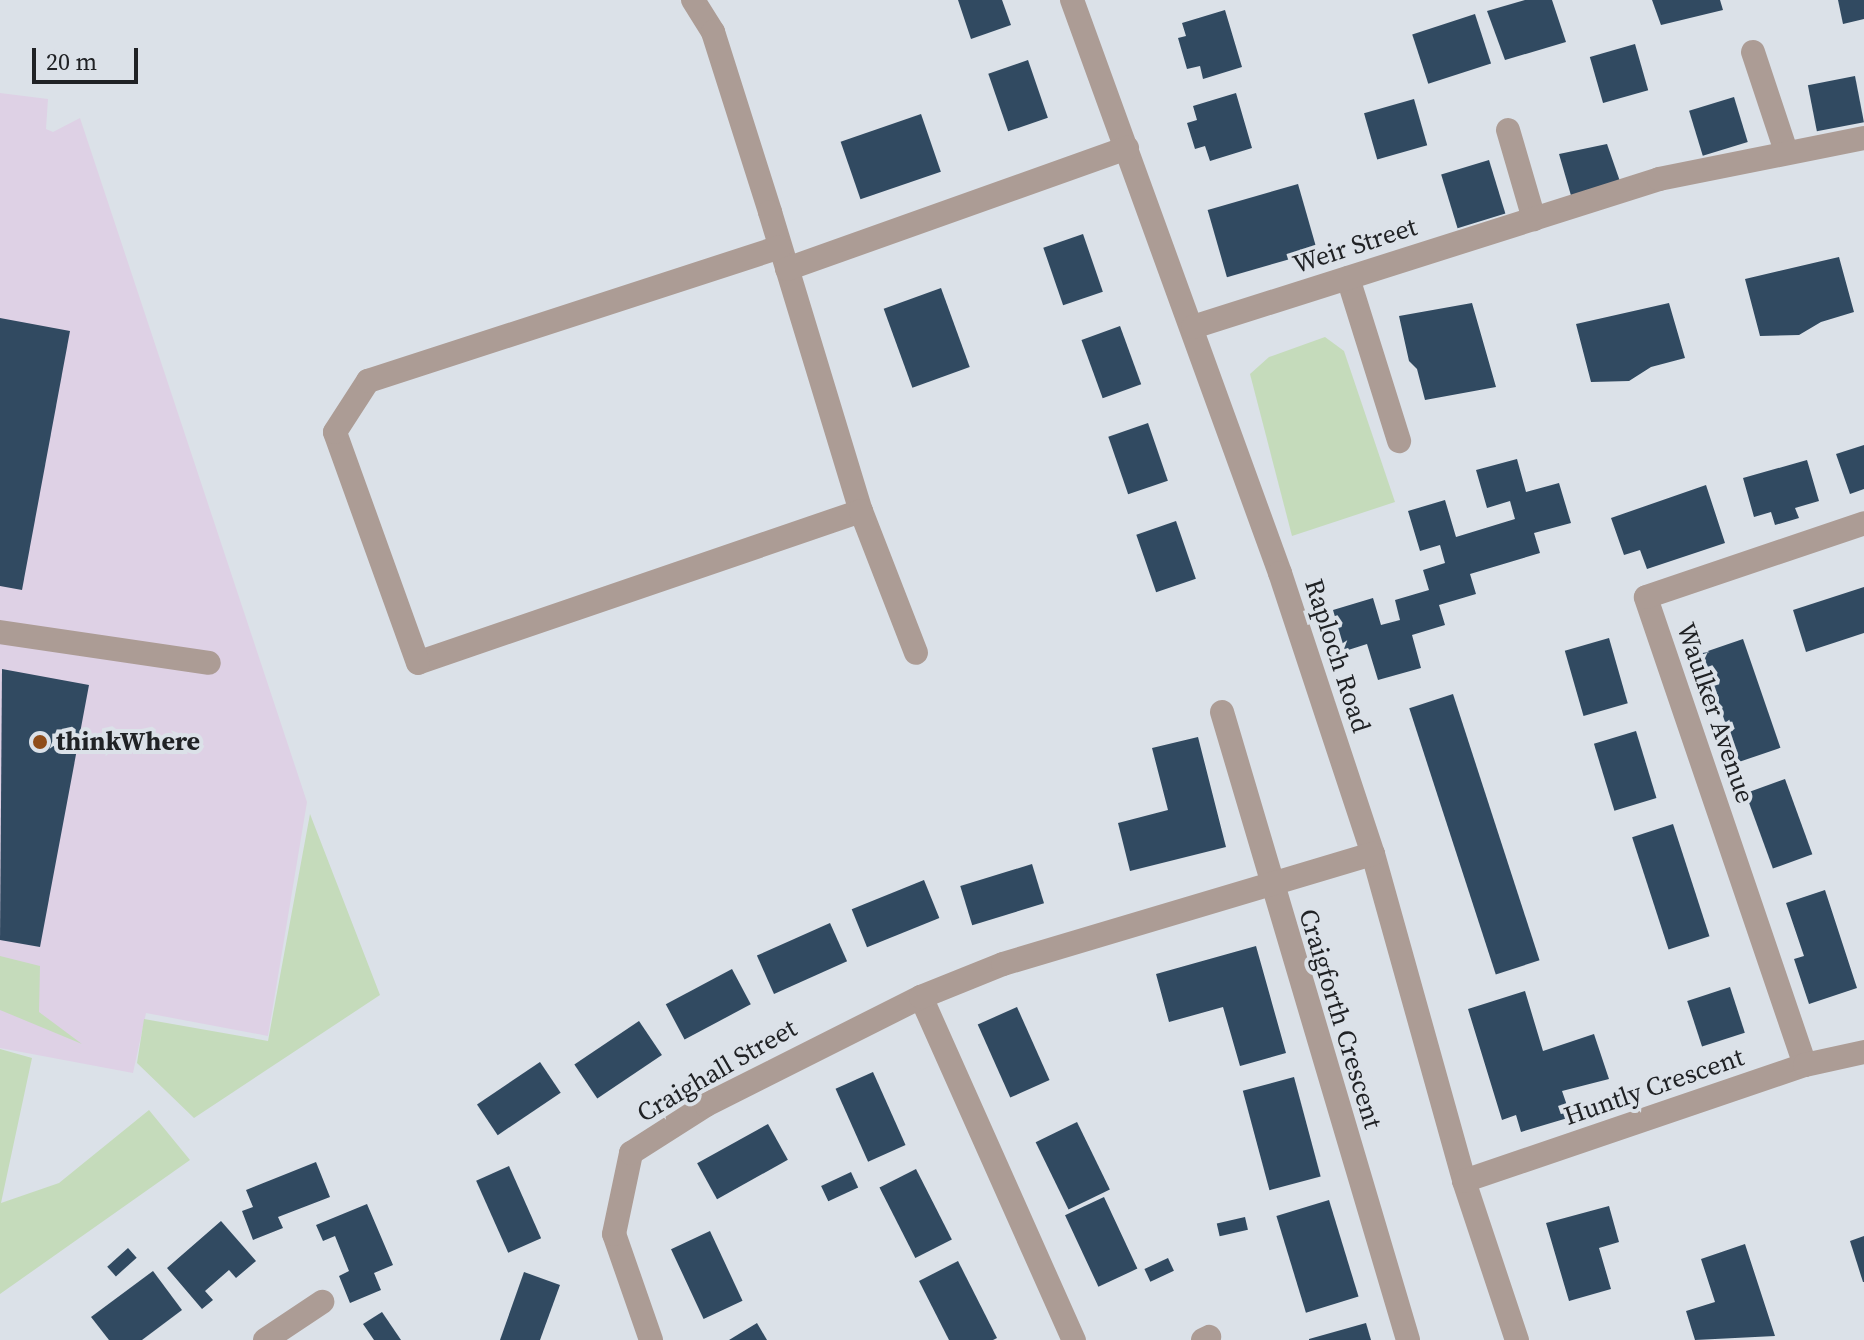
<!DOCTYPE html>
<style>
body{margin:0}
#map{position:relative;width:1864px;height:1340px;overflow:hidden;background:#dbe1e8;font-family:"Source Serif 4",serif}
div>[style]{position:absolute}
.commercial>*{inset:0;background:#ded1e5}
.green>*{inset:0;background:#c5dbbb}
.building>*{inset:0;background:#314a61;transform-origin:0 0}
.minor>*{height:24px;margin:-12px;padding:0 12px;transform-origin:12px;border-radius:12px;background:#ac9c95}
.dots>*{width:22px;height:22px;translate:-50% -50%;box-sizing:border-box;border:4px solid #dbe1e8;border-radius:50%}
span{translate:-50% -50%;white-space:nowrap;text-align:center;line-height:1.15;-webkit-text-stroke:8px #dbe1e8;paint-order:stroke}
.street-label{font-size:26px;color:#202225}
.poi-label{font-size:26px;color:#202225;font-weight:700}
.left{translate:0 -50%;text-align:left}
.scale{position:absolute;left:32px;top:48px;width:106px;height:36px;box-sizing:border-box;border:4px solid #202225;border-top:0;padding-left:10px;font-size:24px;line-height:28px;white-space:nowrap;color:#202225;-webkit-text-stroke:6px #dbe1e8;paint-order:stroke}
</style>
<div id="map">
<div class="commercial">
<div style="clip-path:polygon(0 93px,48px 99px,46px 129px,53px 132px,80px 118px,307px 802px,268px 1036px,146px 1013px,133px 1073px,0 1048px)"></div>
</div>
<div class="green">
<div style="clip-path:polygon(1325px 337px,1344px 351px,1395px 502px,1292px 536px,1250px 374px,1269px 357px)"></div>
<div style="clip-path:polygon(310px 814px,380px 995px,194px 1118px,137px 1063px,144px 1019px,268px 1041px)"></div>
<div style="clip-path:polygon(0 956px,40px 966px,39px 1012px,82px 1044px,0 1010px)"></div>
<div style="clip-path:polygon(0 1049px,32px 1058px,1px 1203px,59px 1183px,149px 1110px,190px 1160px,0 1294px)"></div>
</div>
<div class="building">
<div style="clip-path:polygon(958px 0,1002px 0,1011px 25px,971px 39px)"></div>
<div style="clip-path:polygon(1525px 0,1552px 0,1566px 42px,1505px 60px,1487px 11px)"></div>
<div style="clip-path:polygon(1652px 0,1720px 0,1723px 10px,1661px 25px)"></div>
<div style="clip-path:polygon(1838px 0,1864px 0,1864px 19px,1843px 24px)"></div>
<div style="clip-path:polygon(1225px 10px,1242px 67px,1203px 79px,1200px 66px,1187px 69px,1178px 38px,1186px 36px,1182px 23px)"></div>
<div style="left:1475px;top:14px;width:52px;height:66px;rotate:72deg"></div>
<div style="left:1635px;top:44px;width:48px;height:47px;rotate:74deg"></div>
<div style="left:1028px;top:60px;width:61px;height:42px;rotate:71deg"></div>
<div style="left:1855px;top:76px;width:47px;height:48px;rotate:79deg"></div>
<div style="clip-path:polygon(1236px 93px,1252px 148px,1210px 161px,1205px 146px,1195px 149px,1187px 123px,1197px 120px,1193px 106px)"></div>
<div style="left:1734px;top:97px;width:47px;height:47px;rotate:73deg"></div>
<div style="left:1414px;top:99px;width:48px;height:52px;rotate:74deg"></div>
<div style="left:921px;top:114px;width:61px;height:85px;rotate:71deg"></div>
<div style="clip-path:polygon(1607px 144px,1623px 190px,1572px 199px,1559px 154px)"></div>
<div style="left:1489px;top:160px;width:56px;height:50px;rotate:73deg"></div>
<div style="left:1298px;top:184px;width:70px;height:94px;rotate:74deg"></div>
<div style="left:1083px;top:234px;width:61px;height:42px;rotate:71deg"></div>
<div style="clip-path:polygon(1839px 257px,1854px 312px,1821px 322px,1799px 335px,1760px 336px,1745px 279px)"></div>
<div style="left:941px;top:288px;width:84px;height:61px;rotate:70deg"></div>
<div style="clip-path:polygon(1472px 303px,1496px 387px,1425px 400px,1417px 369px,1409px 361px,1399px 316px)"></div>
<div style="clip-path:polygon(1669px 303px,1685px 358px,1651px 367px,1629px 381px,1591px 382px,1576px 324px)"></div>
<div style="clip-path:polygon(0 318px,70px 331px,22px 590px,0 586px)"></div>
<div style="left:1120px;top:326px;width:62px;height:41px;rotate:70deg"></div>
<div style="left:1148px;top:423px;width:61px;height:42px;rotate:71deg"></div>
<div style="clip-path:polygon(1864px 445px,1864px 489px,1850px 494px,1836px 454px)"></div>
<div style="clip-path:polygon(1517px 459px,1526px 492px,1559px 483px,1571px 523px,1534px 533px,1540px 553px,1470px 574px,1476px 594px,1439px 605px,1445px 625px,1412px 635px,1421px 668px,1378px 680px,1367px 644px,1345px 651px,1333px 610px,1373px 598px,1381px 625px,1400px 620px,1395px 600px,1429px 590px,1423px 570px,1445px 563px,1440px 545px,1420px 551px,1408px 511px,1445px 500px,1456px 537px,1515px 519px,1510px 501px,1487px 508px,1476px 470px)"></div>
<div style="clip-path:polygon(1807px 460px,1819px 501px,1795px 508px,1799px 518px,1775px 525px,1771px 512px,1754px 517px,1743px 478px)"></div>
<div style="clip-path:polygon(1706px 485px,1725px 543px,1647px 569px,1640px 550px,1624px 555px,1611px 518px)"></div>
<div style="left:1176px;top:521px;width:61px;height:42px;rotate:71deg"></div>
<div style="clip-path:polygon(1864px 587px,1864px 633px,1806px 652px,1793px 610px)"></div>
<div style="left:1609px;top:638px;width:68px;height:46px;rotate:74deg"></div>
<div style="left:1743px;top:639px;width:115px;height:44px;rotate:71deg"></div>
<div style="clip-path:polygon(2px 669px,89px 685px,40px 947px,0 940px)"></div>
<div style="left:1453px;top:694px;width:280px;height:46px;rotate:72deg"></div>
<div style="left:1636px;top:731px;width:70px;height:44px;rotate:73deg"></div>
<div style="clip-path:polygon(1198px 737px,1226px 847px,1130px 871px,1118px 823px,1168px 810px,1152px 748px)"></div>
<div style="left:1785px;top:779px;width:80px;height:42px;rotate:70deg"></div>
<div style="left:1673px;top:824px;width:118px;height:43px;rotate:72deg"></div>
<div style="left:1032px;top:864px;width:41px;height:75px;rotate:73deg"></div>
<div style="left:924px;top:880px;width:41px;height:78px;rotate:68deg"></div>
<div style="clip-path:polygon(1825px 890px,1857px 988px,1809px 1004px,1794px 959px,1804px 956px,1786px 903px)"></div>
<div style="left:830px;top:923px;width:42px;height:80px;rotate:66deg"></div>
<div style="clip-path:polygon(1256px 946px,1286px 1053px,1240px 1066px,1223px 1007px,1169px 1022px,1156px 974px)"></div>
<div style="left:732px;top:969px;width:40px;height:75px;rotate:62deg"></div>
<div style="left:1730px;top:987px;width:48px;height:45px;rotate:72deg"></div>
<div style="clip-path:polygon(1525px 991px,1543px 1051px,1594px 1034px,1609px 1079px,1562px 1091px,1571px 1117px,1521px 1132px,1516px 1115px,1502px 1120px,1468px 1009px)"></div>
<div style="left:1017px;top:1007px;width:80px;height:43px;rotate:66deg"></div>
<div style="left:639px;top:1021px;width:41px;height:78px;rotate:56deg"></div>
<div style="left:540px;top:1062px;width:37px;height:76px;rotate:56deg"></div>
<div style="left:873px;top:1072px;width:80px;height:41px;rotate:66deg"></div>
<div style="left:1294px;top:1077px;width:103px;height:53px;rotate:75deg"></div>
<div style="left:1077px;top:1122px;width:75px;height:46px;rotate:64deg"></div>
<div style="left:768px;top:1124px;width:41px;height:81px;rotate:61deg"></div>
<div style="clip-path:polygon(316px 1162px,330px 1197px,278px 1217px,283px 1228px,253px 1240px,242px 1211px,253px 1207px,246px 1190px)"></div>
<div style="left:509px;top:1166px;width:79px;height:36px;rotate:66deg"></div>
<div style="left:916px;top:1169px;width:79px;height:41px;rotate:63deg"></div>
<div style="left:851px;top:1172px;width:17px;height:33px;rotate:65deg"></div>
<div style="left:1104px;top:1197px;width:79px;height:43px;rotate:65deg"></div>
<div style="left:1329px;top:1200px;width:101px;height:55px;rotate:73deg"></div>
<div style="clip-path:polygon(367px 1204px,393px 1265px,374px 1273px,381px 1290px,350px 1303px,339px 1276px,349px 1271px,335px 1236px,323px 1241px,316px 1225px)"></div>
<div style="clip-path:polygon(1609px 1206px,1619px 1242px,1599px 1248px,1611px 1289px,1569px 1301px,1546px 1223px)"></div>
<div style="left:1245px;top:1217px;width:13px;height:29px;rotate:77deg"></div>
<div style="clip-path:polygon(221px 1221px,256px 1261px,236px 1278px,229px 1270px,205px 1291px,213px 1300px,202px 1309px,167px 1268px)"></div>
<div style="left:710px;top:1231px;width:77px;height:43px;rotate:65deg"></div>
<div style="clip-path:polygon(1864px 1236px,1864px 1282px,1863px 1282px,1850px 1241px)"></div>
<div style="clip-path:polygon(1745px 1244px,1775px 1336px,1695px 1340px,1686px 1311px,1715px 1302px,1701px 1259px)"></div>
<div style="left:128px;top:1248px;width:13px;height:28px;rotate:48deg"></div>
<div style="left:1168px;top:1258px;width:14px;height:26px;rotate:65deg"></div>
<div style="clip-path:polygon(958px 1261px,997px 1338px,993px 1340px,949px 1340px,919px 1281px)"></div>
<div style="clip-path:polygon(153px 1271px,182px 1310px,142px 1340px,109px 1340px,91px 1317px)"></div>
<div style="clip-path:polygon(524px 1272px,560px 1285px,540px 1340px,500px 1340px)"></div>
<div style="clip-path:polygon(382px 1312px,401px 1340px,374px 1340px,363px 1324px)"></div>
<div style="clip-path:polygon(757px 1323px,767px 1340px,729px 1340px)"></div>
<div style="clip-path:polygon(1366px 1323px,1371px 1340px,1309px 1340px,1309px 1339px)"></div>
</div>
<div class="minor">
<div style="left:693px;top:0;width:38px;rotate:58deg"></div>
<div style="left:713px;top:32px;width:189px;rotate:72.4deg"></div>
<div style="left:770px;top:212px;width:313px;rotate:73.1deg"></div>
<div style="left:861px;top:511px;width:468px;rotate:161.1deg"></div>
<div style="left:418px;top:663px;width:245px;rotate:-109.8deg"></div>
<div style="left:335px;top:432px;width:61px;rotate:-57.1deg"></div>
<div style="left:368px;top:381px;width:433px;rotate:-18deg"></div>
<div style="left:1072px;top:0;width:610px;rotate:70.05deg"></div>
<div style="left:1280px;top:573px;width:296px;rotate:71.7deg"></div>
<div style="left:1373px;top:854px;width:339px;rotate:74.4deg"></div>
<div style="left:1464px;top:1181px;width:168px;rotate:71.6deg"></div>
<div style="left:1753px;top:52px;width:104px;rotate:71.6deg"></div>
<div style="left:1508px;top:130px;width:93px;rotate:73.7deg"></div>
<div style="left:787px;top:269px;width:361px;rotate:-19.6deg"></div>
<div style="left:1348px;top:278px;width:171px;rotate:72.6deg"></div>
<div style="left:1193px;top:327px;width:489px;rotate:-17.6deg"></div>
<div style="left:1659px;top:179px;width:209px;rotate:-11.3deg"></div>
<div style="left:861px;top:511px;width:152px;rotate:68.8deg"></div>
<div style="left:0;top:632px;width:211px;rotate:8.4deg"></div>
<div style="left:1222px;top:712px;width:655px;rotate:73.5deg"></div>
<div style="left:921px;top:997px;width:376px;rotate:66deg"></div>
<div style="left:1805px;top:1065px;width:494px;rotate:-108.8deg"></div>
<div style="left:1646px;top:597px;width:230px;rotate:-18.7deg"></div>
<div style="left:1464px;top:1181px;width:360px;rotate:-18.8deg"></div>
<div style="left:1805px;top:1065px;width:60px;rotate:-12.4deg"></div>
<div style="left:265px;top:1340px;width:69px;rotate:-33.7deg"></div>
<div style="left:651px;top:1340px;width:112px;rotate:-109.2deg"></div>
<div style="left:614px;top:1234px;width:83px;rotate:-78.1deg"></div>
<div style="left:631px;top:1153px;width:89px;rotate:-32.6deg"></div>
<div style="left:706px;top:1105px;width:241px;rotate:-26.7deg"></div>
<div style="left:921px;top:997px;width:88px;rotate:-21.9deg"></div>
<div style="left:1003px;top:964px;width:386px;rotate:-16.6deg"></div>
<div style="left:1203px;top:1340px;width:7px;rotate:-27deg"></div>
</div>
<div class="dots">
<div style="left:40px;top:742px;background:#8f4d1a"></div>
</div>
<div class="street-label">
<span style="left:1355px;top:246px;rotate:-18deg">Weir Street</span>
<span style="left:1337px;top:656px;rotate:72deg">Raploch Road</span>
<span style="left:1715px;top:713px;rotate:71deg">Waulker Avenue</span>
<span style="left:1340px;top:1019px;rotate:73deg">Craigforth Crescent</span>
<span style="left:717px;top:1071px;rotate:-30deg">Craighall Street</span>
<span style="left:1654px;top:1087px;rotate:-19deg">Huntly Crescent</span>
</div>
<div class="poi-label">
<span class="left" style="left:56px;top:742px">thinkWhere</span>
</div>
<div class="scale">20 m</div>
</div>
